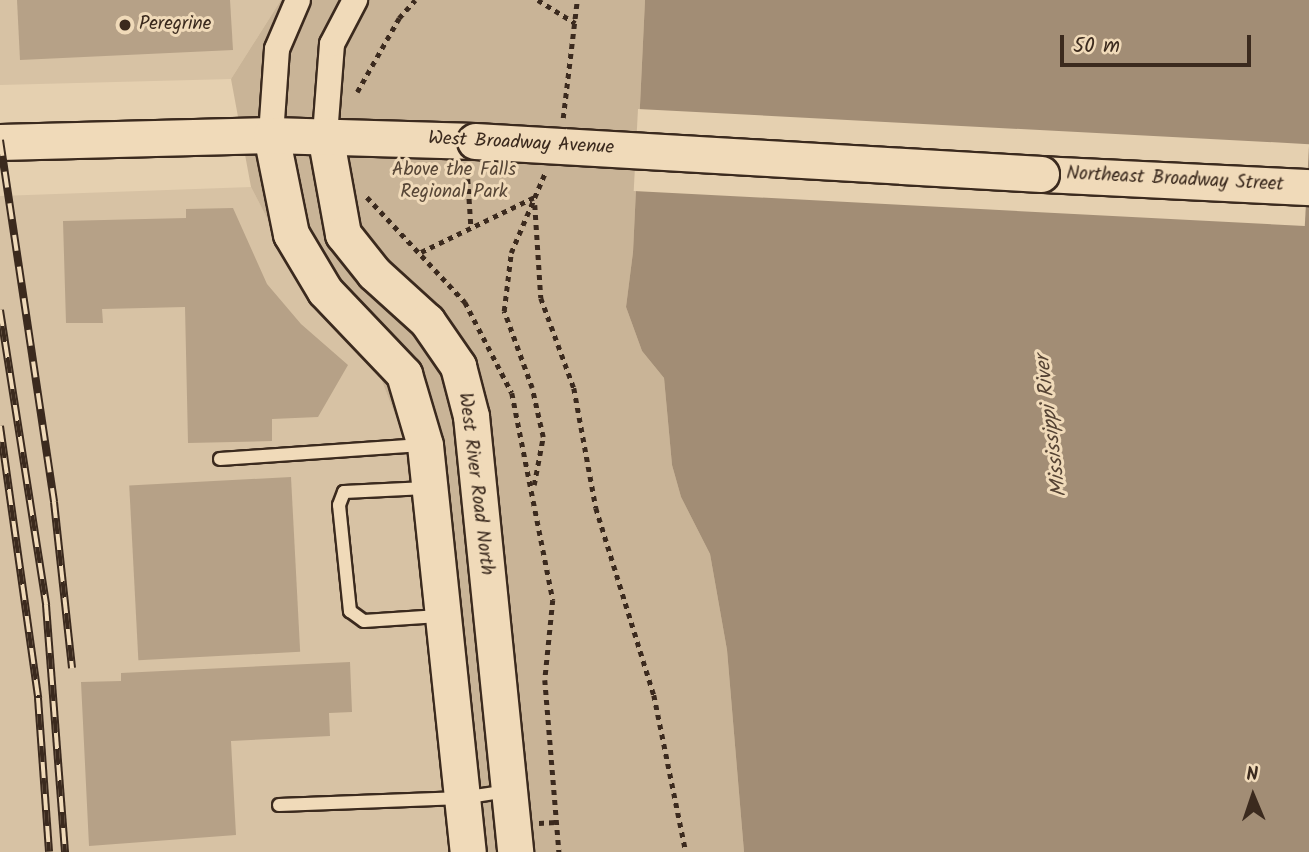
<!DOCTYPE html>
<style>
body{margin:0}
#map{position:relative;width:1309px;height:852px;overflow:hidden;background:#e5d0b0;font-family:Kalam,sans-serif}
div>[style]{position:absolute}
.built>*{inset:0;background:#d7c2a4}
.green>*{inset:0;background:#c9b497}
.water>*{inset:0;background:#a28d75}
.pier>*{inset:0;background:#e5d0b0;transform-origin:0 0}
.building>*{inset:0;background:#b6a187;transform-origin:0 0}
.path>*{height:4.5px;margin-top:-2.25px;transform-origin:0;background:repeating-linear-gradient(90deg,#3b2a1e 0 5px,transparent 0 10px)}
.roads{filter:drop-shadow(2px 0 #3b2a1e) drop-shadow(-2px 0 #3b2a1e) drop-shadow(0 2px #3b2a1e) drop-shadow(0 -2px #3b2a1e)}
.lane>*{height:12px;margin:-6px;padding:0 6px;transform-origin:6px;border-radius:6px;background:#f0dab9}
.street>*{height:24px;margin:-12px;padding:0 12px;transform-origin:12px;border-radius:12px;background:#f0dab9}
.secondary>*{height:35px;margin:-17.5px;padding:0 17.5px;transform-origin:17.5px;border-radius:17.5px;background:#f0dab9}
.rail>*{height:8px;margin-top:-4px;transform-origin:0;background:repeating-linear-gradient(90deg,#f0dab9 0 16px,#3b2a1e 0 32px);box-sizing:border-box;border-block:2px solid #3b2a1e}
.bridges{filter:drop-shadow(2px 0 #3b2a1e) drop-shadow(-2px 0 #3b2a1e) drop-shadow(0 2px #3b2a1e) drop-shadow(0 -2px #3b2a1e)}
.secondary-bridge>*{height:35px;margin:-17.5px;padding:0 17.5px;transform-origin:17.5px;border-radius:17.5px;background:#f0dab9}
.dots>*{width:19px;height:19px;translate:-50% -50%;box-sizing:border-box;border:4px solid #f0dab9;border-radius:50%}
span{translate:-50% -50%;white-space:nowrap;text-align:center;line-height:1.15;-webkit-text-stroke:6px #f0dab9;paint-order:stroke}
.poi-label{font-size:19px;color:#3b2a1e}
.left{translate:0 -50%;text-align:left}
.street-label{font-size:19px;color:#3b2a1e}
.park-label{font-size:19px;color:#574636}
.water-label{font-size:21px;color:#554334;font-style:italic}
.north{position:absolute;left:1218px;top:761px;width:70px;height:70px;-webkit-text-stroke:5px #f0dab9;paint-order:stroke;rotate:358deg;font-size:19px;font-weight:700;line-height:28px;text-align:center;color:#3b2a1e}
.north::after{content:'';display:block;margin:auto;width:24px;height:32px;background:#3b2a1e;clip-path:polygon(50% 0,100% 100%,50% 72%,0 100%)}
.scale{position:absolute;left:1060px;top:35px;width:191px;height:32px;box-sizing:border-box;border:4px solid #3b2a1e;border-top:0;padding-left:9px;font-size:21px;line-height:24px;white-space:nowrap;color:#3b2a1e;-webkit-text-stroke:5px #f0dab9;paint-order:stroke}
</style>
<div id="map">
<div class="built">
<div style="clip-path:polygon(0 0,281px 0,231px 79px,0 85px)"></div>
<div style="clip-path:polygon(251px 187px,311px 304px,380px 376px,404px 438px,450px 852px,0 852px,0 196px)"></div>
</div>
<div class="green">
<div style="clip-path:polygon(281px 0,645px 0,633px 252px,626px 307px,642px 351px,664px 378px,672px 465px,681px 497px,710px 554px,727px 650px,744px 852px,450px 852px,404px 438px,380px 376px,311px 304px,251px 187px,231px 79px)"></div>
</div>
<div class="water">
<div style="clip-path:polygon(645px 0,1309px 0,1309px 852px,744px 852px,727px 650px,710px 554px,681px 497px,672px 465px,664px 378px,642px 351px,626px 307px,633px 252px)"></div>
</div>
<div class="pier">
<div style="left:638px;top:109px;width:672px;height:82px;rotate:3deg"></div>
</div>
<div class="building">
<div style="clip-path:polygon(17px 0,230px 0,233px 50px,20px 60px)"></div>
<div style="clip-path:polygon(233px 208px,267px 284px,301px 324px,348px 365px,318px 417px,272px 419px,272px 441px,188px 443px,185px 307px,102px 309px,103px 323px,66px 323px,63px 221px,186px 218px,186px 209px)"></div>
<div style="left:291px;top:477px;width:175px;height:162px;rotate:87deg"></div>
<div style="clip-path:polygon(350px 662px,352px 712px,329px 713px,330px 736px,231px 741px,236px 835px,89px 846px,81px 682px,121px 681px,121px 673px)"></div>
</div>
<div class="path">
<div style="left:538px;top:0;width:44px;rotate:31.9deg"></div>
<div style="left:357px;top:92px;width:85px;rotate:-60.4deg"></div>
<div style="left:399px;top:18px;width:24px;rotate:-48deg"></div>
<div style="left:563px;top:118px;width:119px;rotate:-83.2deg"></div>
<div style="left:468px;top:179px;width:46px;rotate:86.3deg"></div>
<div style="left:367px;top:197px;width:144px;rotate:47deg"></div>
<div style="left:465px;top:302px;width:102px;rotate:62.7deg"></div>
<div style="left:512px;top:393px;width:211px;rotate:78.8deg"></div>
<div style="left:553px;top:600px;width:80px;rotate:95.7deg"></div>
<div style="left:545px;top:680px;width:173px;rotate:85.3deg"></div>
<div style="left:535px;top:205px;width:93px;rotate:86.3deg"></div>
<div style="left:541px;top:298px;width:96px;rotate:69.9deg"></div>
<div style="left:574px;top:388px;width:122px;rotate:79.6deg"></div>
<div style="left:596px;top:508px;width:196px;rotate:72.8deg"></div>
<div style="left:654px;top:695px;width:160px;rotate:78.5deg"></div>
<div style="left:421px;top:252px;width:129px;rotate:-25.8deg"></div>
<div style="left:534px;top:485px;width:49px;rotate:-79.4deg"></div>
<div style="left:543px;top:437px;width:50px;rotate:-102.7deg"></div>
<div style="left:532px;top:388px;width:82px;rotate:-110deg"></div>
<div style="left:504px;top:311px;width:58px;rotate:-83.1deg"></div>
<div style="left:511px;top:253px;width:87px;rotate:-67deg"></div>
<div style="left:539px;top:823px;width:17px;rotate:-3deg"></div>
</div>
<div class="roads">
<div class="lane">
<div style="left:220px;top:459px;width:202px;rotate:-4deg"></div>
<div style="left:426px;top:488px;width:82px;rotate:177.2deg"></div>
<div style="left:344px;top:492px;width:14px;rotate:111deg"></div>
<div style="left:339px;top:505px;width:107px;rotate:84.1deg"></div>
<div style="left:350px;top:611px;width:17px;rotate:36deg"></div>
<div style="left:364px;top:621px;width:75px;rotate:-3.8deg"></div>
<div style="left:279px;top:805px;width:183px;rotate:-2.2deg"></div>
<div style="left:462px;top:798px;width:47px;rotate:-8.7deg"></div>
</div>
<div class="street">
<div style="left:271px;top:135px;width:86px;rotate:-86deg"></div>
<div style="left:277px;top:49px;width:53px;rotate:-66.8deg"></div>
<div style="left:325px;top:135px;width:91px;rotate:-85.6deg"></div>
<div style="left:332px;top:44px;width:50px;rotate:-62.4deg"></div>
</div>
<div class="secondary">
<div style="left:271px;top:135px;width:101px;rotate:78.6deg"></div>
<div style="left:291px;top:234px;width:66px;rotate:59.2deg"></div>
<div style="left:325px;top:291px;width:115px;rotate:46.4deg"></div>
<div style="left:404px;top:374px;width:74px;rotate:73.5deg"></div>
<div style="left:425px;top:445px;width:409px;rotate:84deg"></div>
<div style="left:325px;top:135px;width:101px;rotate:79.7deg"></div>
<div style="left:343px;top:234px;width:50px;rotate:51.5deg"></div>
<div style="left:374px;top:273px;width:72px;rotate:42.2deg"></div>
<div style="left:427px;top:321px;width:55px;rotate:55.4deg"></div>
<div style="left:458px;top:366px;width:52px;rotate:75.4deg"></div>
<div style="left:471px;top:416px;width:438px;rotate:84.2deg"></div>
<div style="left:0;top:142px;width:271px;rotate:-1.5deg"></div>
<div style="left:271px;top:135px;width:204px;rotate:1.7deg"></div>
<div style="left:1041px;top:174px;width:268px;rotate:2.8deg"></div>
</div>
</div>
<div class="rail">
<div style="left:0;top:140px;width:366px;rotate:81.5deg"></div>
<div style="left:54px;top:502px;width:167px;rotate:83.8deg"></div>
<div style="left:0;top:310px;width:299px;rotate:81.1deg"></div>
<div style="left:46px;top:605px;width:248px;rotate:85.6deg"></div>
<div style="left:0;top:426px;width:275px;rotate:82deg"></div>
<div style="left:38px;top:698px;width:154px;rotate:85.9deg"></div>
</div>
<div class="bridges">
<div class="secondary-bridge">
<div style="left:475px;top:141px;width:567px;rotate:3.34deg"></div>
</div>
</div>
<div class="dots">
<div style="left:125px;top:25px;background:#3b2a1e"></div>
</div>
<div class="poi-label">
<span class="left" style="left:139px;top:25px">Peregrine</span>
</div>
<div class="street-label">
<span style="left:521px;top:144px;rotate:3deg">West Broadway Avenue</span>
<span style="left:1175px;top:180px;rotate:3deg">Northeast Broadway Street</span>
<span style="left:475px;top:484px;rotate:83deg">West River Road North</span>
</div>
<div class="park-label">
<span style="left:454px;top:182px">Above the Falls<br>Regional Park</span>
</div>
<div class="water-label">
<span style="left:1052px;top:426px;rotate:-97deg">Mississippi River</span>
</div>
<div class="north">N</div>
<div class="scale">50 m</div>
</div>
